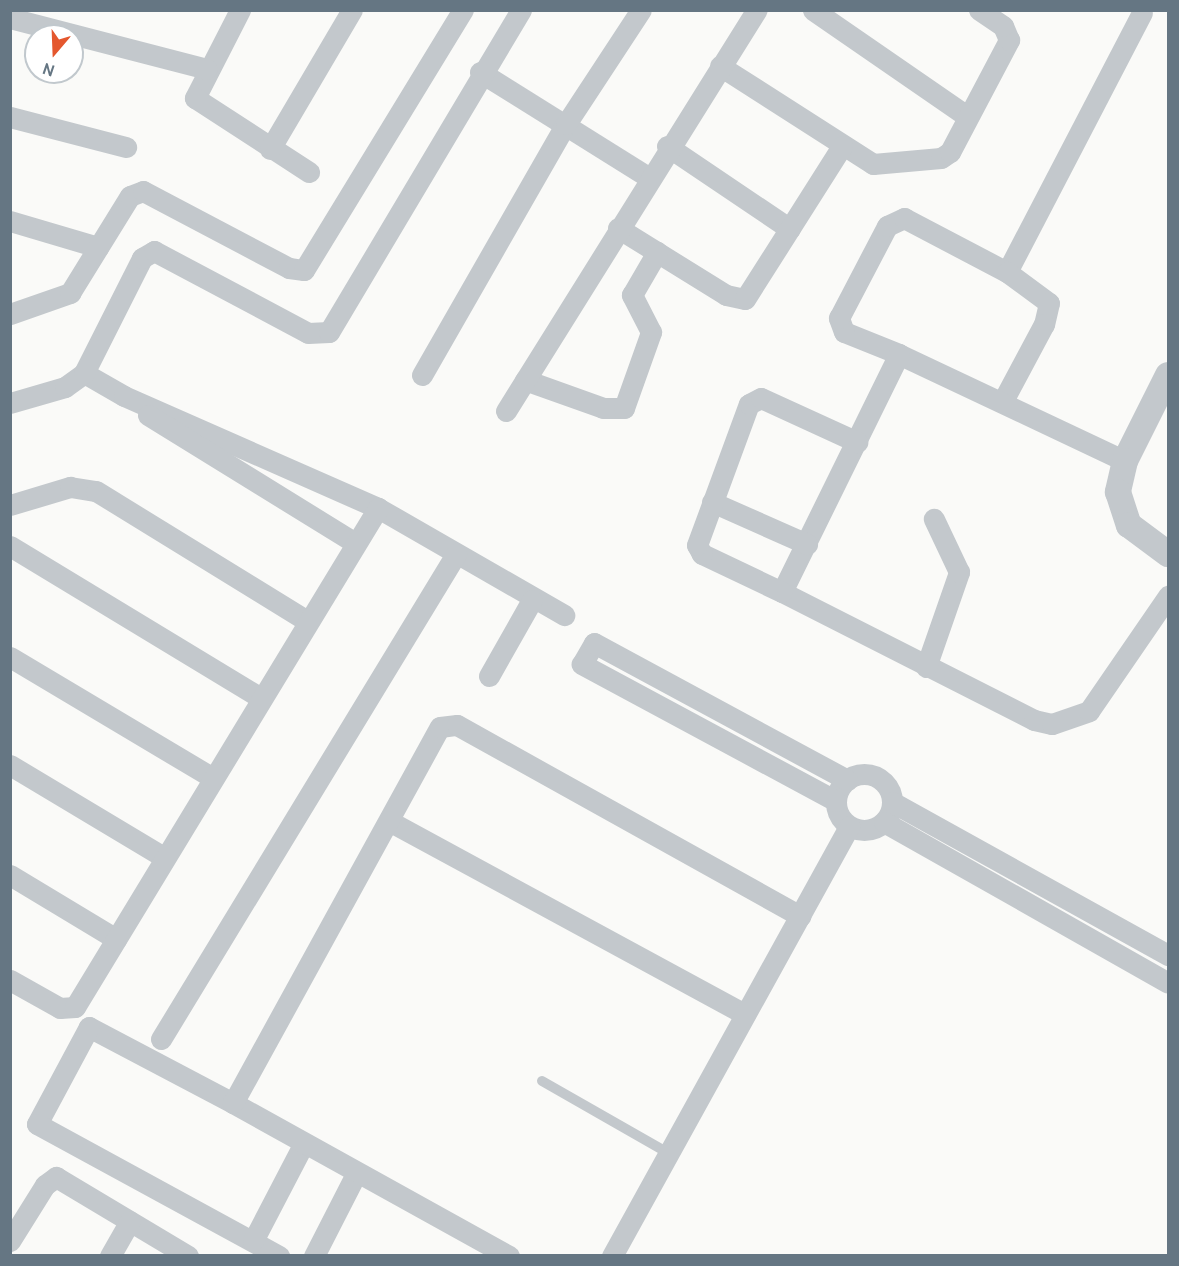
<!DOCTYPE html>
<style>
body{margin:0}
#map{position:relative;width:1179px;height:1266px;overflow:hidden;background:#fafaf8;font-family:Cabin,sans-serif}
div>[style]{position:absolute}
.service>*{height:10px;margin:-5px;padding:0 5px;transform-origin:5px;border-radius:5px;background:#c3c8cc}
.minor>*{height:21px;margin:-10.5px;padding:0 10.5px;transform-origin:10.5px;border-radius:10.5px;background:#c3c8cc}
.minor>.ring{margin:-10.5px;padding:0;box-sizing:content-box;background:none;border:21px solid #c3c8cc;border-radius:50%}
.tertiary>*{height:26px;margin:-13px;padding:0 13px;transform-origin:13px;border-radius:13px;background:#c3c8cc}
span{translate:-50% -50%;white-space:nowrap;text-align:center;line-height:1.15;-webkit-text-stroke:6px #fff;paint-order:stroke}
.frame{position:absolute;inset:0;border:12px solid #657683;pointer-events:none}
.north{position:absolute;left:24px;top:24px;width:60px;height:60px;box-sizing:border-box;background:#fff;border:2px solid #c1c8cd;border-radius:50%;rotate:199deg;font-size:16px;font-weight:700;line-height:24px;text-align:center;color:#657683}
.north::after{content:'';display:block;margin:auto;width:21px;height:27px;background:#e4572e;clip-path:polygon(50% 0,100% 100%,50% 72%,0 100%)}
</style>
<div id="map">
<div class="service">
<div style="left:542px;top:1081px;width:145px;rotate:29.7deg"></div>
</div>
<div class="minor">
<div style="left:240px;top:10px;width:99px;rotate:117.1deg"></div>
<div style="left:195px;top:98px;width:136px;rotate:33deg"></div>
<div style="left:813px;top:10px;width:188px;rotate:34.6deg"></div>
<div style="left:10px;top:18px;width:203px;rotate:14.5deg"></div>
<div style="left:720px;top:66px;width:182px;rotate:32.6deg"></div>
<div style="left:873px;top:164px;width:68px;rotate:-5deg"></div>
<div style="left:941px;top:158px;width:11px;rotate:-34deg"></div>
<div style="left:950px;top:152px;width:127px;rotate:-62.2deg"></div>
<div style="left:1009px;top:40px;width:15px;rotate:-113deg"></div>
<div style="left:1003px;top:26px;width:29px;rotate:-146deg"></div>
<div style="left:480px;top:72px;width:198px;rotate:32deg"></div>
<div style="left:10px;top:117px;width:120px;rotate:14.5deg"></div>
<div style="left:667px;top:146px;width:148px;rotate:34deg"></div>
<div style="left:270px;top:149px;width:161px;rotate:-59.5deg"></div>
<div style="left:10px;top:221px;width:92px;rotate:16.5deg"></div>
<div style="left:618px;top:228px;width:127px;rotate:31.8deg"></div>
<div style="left:726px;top:295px;width:19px;rotate:12deg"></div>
<div style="left:745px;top:299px;width:181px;rotate:-57.6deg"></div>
<div style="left:1007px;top:272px;width:292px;rotate:-62.5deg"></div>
<div style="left:10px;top:314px;width:64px;rotate:-19.3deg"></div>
<div style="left:70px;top:293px;width:114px;rotate:-58.3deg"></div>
<div style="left:130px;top:196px;width:14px;rotate:-21deg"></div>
<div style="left:143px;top:191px;width:165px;rotate:27.8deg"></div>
<div style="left:289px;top:268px;width:15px;rotate:8deg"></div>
<div style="left:304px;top:270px;width:305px;rotate:-58.6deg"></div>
<div style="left:899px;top:354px;width:59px;rotate:-158.2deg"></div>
<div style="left:844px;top:332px;width:15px;rotate:-110deg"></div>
<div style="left:839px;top:318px;width:104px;rotate:-62.4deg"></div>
<div style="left:887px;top:226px;width:19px;rotate:-25deg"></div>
<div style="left:904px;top:218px;width:116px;rotate:27.7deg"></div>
<div style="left:1007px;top:272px;width:52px;rotate:36.4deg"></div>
<div style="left:1049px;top:303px;width:22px;rotate:103deg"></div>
<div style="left:1044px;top:324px;width:85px;rotate:118.1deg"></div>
<div style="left:84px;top:373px;width:46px;rotate:29.9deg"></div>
<div style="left:124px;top:396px;width:278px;rotate:23.8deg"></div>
<div style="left:378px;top:508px;width:215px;rotate:29.9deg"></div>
<div style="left:422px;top:375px;width:289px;rotate:-60.2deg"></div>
<div style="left:566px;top:124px;width:136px;rotate:-56.7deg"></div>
<div style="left:525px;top:380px;width:83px;rotate:19.7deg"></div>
<div style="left:603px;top:408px;width:21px"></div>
<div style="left:624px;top:408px;width:81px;rotate:-70.4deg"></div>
<div style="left:651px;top:332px;width:42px;rotate:-117.2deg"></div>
<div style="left:632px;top:295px;width:50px;rotate:-59.8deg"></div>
<div style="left:10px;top:403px;width:57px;rotate:-16.2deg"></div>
<div style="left:65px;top:387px;width:24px;rotate:-36deg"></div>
<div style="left:84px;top:373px;width:129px;rotate:-63.2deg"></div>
<div style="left:142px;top:258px;width:14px;rotate:-30deg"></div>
<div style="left:154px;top:251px;width:174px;rotate:28deg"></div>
<div style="left:308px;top:333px;width:21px;rotate:-3deg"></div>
<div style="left:329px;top:332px;width:375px;rotate:-59.2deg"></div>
<div style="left:506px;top:411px;width:473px;rotate:-58deg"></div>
<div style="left:148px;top:415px;width:242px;rotate:31.7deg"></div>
<div style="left:1125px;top:461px;width:250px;rotate:-154.7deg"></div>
<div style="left:899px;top:354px;width:265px;rotate:116.2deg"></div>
<div style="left:782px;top:592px;width:283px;rotate:26.9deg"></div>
<div style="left:1034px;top:720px;width:18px;rotate:13deg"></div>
<div style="left:1052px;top:724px;width:39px;rotate:-19deg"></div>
<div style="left:1089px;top:711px;width:140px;rotate:-55.5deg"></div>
<div style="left:712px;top:502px;width:104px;rotate:23.9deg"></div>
<div style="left:10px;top:505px;width:63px;rotate:-16.7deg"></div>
<div style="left:70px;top:487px;width:26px;rotate:9deg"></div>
<div style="left:96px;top:491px;width:248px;rotate:31.6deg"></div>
<div style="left:10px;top:546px;width:291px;rotate:31.2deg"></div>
<div style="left:782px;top:592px;width:89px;rotate:-154.6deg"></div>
<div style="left:702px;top:554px;width:10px;rotate:-119deg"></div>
<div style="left:697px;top:545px;width:150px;rotate:-69.8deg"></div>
<div style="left:749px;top:404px;width:13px;rotate:-27deg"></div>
<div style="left:761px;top:398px;width:106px;rotate:24.6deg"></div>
<div style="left:10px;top:657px;width:234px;rotate:30.8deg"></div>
<div style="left:926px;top:667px;width:101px;rotate:-70.8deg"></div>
<div style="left:959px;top:572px;width:59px;rotate:-115.3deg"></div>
<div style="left:489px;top:676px;width:87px;rotate:-60.5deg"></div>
<div style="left:10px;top:765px;width:179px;rotate:30.9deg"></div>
<div class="ring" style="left:836px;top:774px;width:35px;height:35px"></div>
<div style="left:836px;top:801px;width:289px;rotate:-151.7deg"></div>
<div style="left:582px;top:664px;width:24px;rotate:-60deg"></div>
<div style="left:594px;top:643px;width:288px;rotate:28.4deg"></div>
<div style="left:892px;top:802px;width:316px;rotate:29deg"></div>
<div style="left:389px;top:821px;width:405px;rotate:28.5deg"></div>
<div style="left:884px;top:822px;width:326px;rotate:29.5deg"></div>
<div style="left:10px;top:875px;width:124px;rotate:31.1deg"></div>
<div style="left:10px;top:980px;width:57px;rotate:29.2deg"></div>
<div style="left:60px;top:1008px;width:15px;rotate:-4deg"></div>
<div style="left:75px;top:1007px;width:584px;rotate:-58.73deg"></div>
<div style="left:161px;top:1039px;width:568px;rotate:-58.69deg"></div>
<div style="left:233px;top:1103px;width:163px;rotate:-152.2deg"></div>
<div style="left:89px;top:1027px;width:110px;rotate:118.2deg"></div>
<div style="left:37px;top:1124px;width:276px;rotate:28.6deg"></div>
<div style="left:10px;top:1241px;width:66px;rotate:-58deg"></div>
<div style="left:45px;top:1185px;width:14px;rotate:-36deg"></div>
<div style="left:56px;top:1177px;width:154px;rotate:30.9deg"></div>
<div style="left:253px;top:1241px;width:110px;rotate:-62.5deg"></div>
<div style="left:110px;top:1256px;width:40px;rotate:-60.3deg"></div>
<div style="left:314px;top:1256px;width:94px;rotate:-62.9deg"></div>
<div style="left:509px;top:1256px;width:316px;rotate:-151deg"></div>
<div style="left:233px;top:1103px;width:429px;rotate:-61.2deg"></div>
<div style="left:440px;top:727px;width:17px;rotate:-7deg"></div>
<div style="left:457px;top:725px;width:393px;rotate:29.1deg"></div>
<div style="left:612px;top:1256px;width:491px;rotate:-61.1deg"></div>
</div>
<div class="tertiary">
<div style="left:1168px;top:375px;width:96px;rotate:116.6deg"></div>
<div style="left:1125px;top:461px;width:32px;rotate:103deg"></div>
<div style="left:1118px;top:492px;width:35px;rotate:72deg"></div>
<div style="left:1129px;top:525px;width:49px;rotate:36.6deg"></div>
</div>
<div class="frame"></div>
<div class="north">N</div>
</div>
